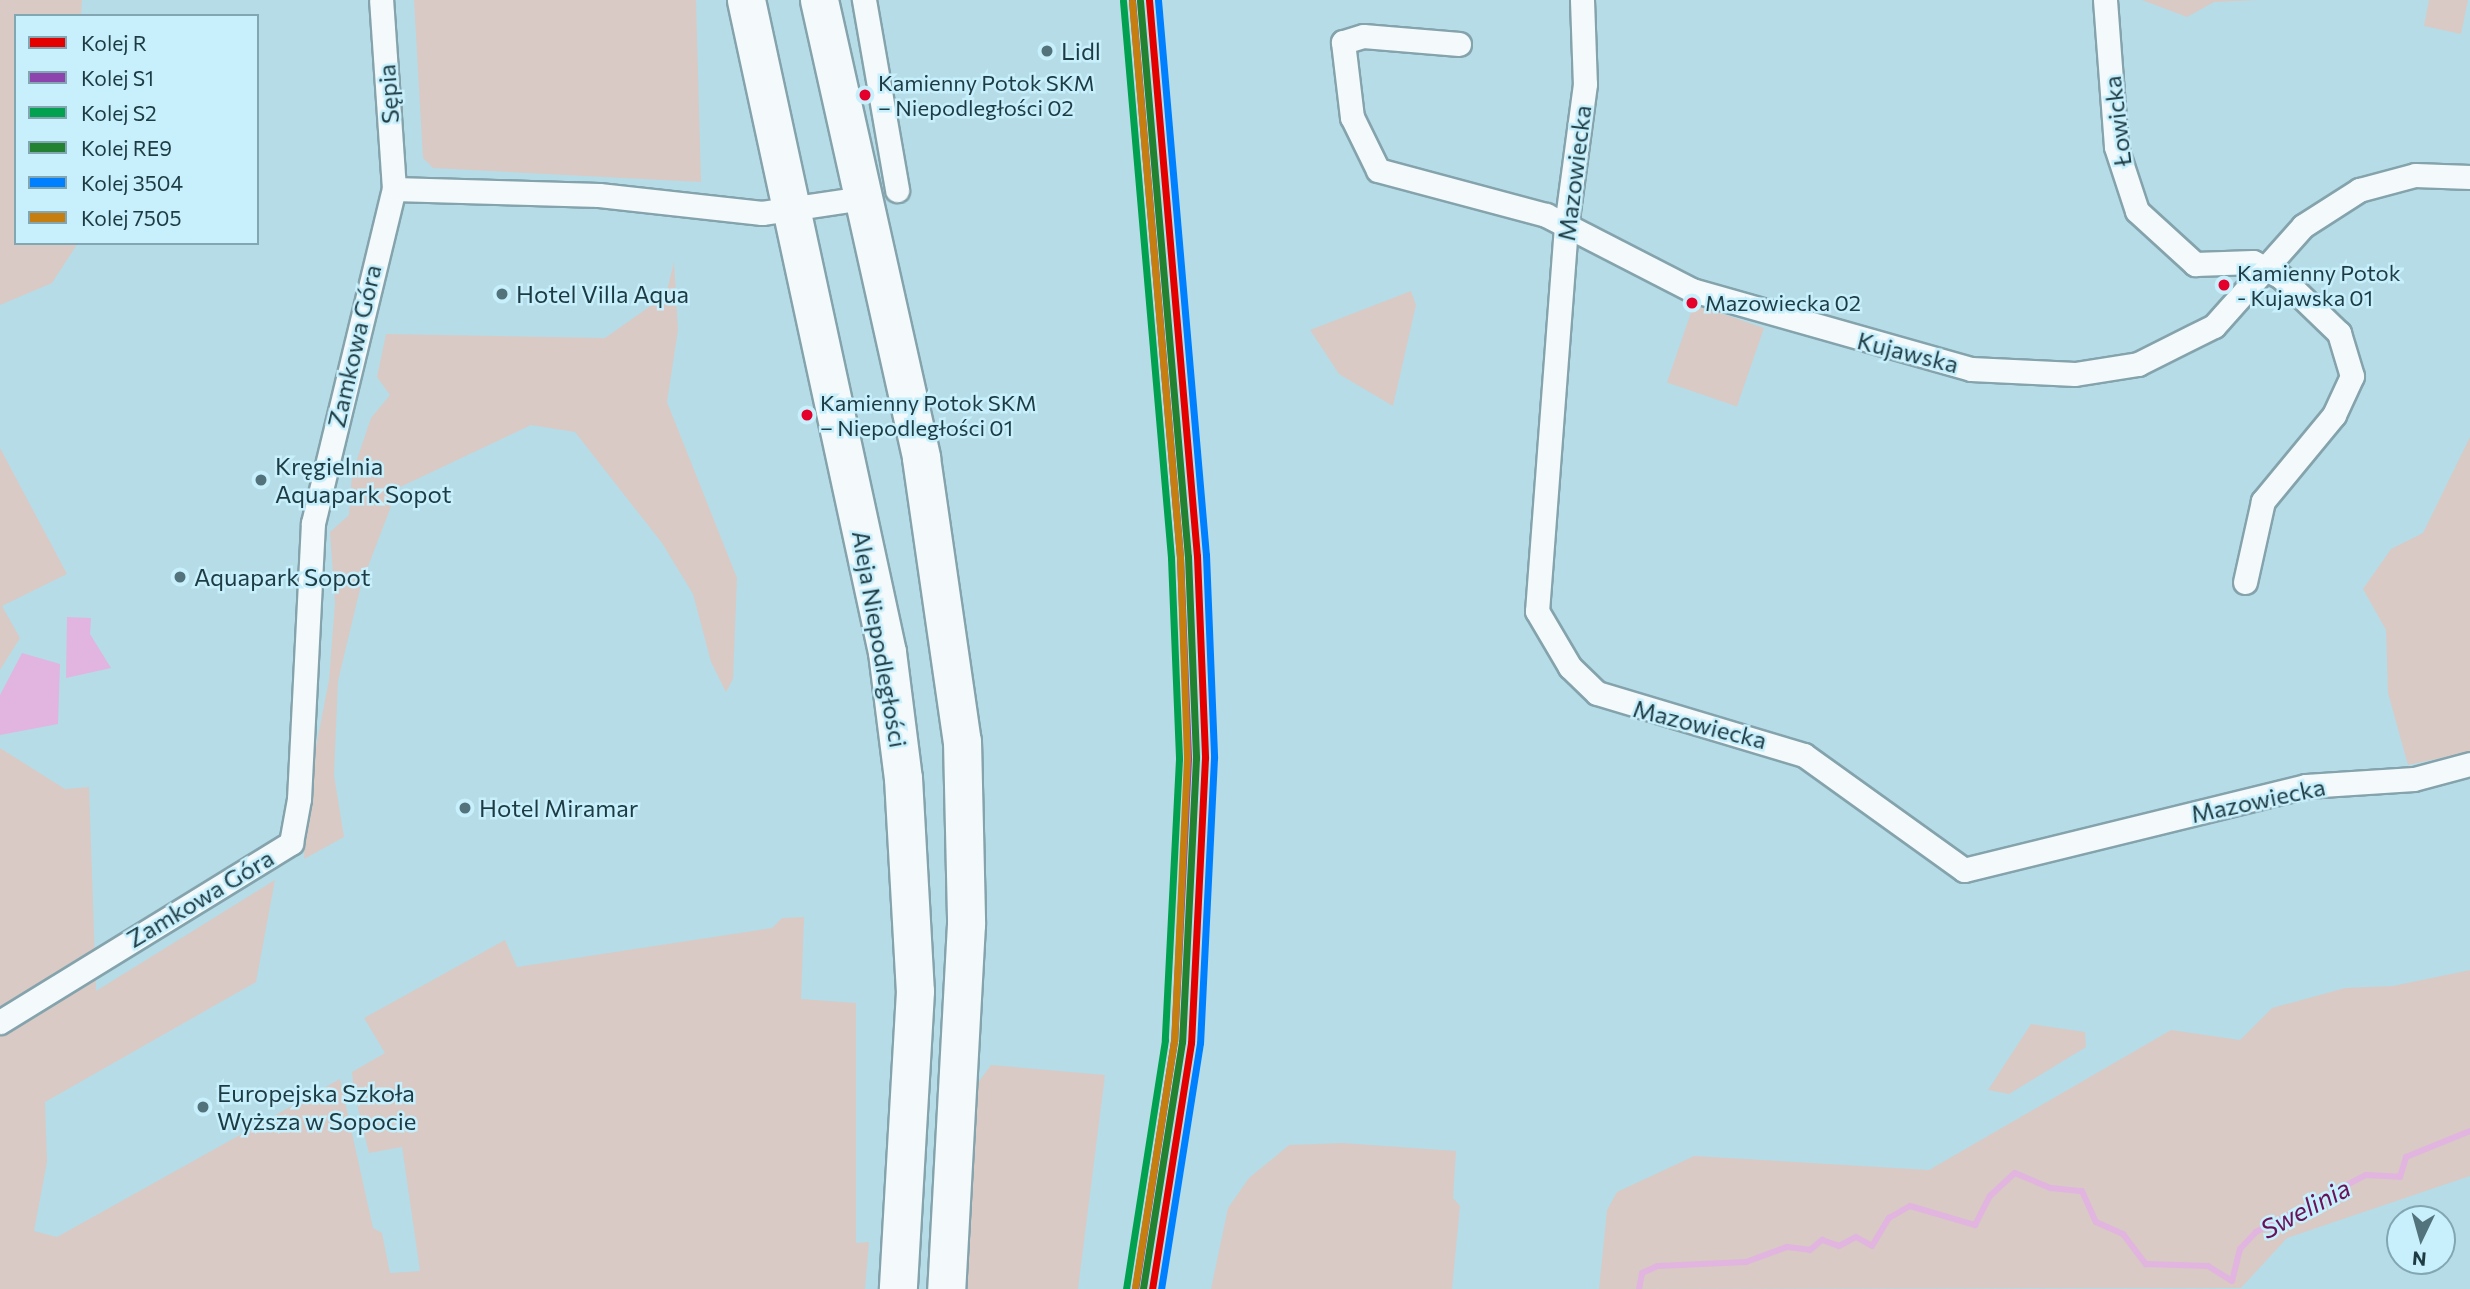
<!DOCTYPE html>
<meta charset="utf-8">
<style>
body{margin:0}
#map{position:relative;width:2470px;height:1289px;overflow:hidden;background:#b6dce7;font-family:Commissioner,sans-serif}
div>[style]{position:absolute}
.green>*{inset:0;background:#d9cac5;transform-origin:0 0}
.water>*{inset:0;background:#e1b5df}
.stream>*{height:6px;margin:-3px;padding:0 3px;transform-origin:3px;border-radius:3px;background:#e1b5df}
.roads{filter:drop-shadow(2px 0 #84a3ac) drop-shadow(-2px 0 #84a3ac) drop-shadow(0 2px #84a3ac) drop-shadow(0 -2px #84a3ac)}
.minor>*{height:23px;margin:-11.5px;padding:0 11.5px;transform-origin:11.5px;border-radius:11.5px;background:#f4fafb}
.primary>*{height:37px;margin:-18.5px;padding:0 18.5px;transform-origin:18.5px;border-radius:18.5px;background:#f4fafb}
.rail-1>*{height:7px;margin:-3.5px;padding:0 3.5px;transform-origin:3.5px;border-radius:3.5px;background:#e50000}
.rail-2>*{height:7px;margin:-3.5px;padding:0 3.5px;transform-origin:3.5px;border-radius:3.5px;background:#8e44ad}
.rail-3>*{height:7px;margin:-3.5px;padding:0 3.5px;transform-origin:3.5px;border-radius:3.5px;background:#01a150}
.rail-4>*{height:7px;margin:-3.5px;padding:0 3.5px;transform-origin:3.5px;border-radius:3.5px;background:#238132}
.rail-5>*{height:7px;margin:-3.5px;padding:0 3.5px;transform-origin:3.5px;border-radius:3.5px;background:#0080ff}
.rail-6>*{height:7px;margin:-3.5px;padding:0 3.5px;transform-origin:3.5px;border-radius:3.5px;background:#c67e11}
.dots>*{width:19px;height:19px;translate:-50% -50%;box-sizing:border-box;border:4px solid #c7effc;border-radius:50%}
span{translate:-50% -50%;white-space:nowrap;text-align:center;line-height:1.15;-webkit-text-stroke:5px #c7effc;paint-order:stroke}
.bus-label{font-size:22px;color:#1d3b43}
.left{translate:0 -50%;text-align:left}
.poi-label{font-size:24px;color:#1d3b43}
.street-label{font-size:24px;color:#1d3b43}
.water-label{font-size:26px;color:#691257;font-style:italic}
.legend{position:absolute;left:14px;top:14px;width:245px;height:231px;box-sizing:border-box;background:#c7effc;border:2px solid #83a7b2;margin:0;padding:9px 12px;list-style:none;font-size:21px;color:#1d3b43}
.legend li{display:flex;align-items:center;gap:14px;height:35px}
.legend b{width:35px;border:2px solid #83a7b2}
.north{position:absolute;left:2386px;top:1205px;width:70px;height:70px;box-sizing:border-box;background:#c7effc;border:2px solid #83a7b2;border-radius:50%;rotate:185deg;font-size:19px;font-weight:700;line-height:28px;text-align:center;color:#1d3b43}
.north::after{content:'';display:block;margin:auto;width:24px;height:32px;background:#53737c;clip-path:polygon(50% 0,100% 100%,50% 72%,0 100%)}
</style>
<div id="map">
<div class="green">
<div style="clip-path:polygon(0 0,82px 0,81px 16px,16px 16px,16px 243px,78px 243px,52px 283px,0 305px)"></div>
<div style="clip-path:polygon(414px 0,696px 0,701px 182px,433px 168px,423px 158px)"></div>
<div style="clip-path:polygon(2142px 0,2258px 0,2214px 2px,2187px 17px)"></div>
<div style="clip-path:polygon(2429px 0,2468px 0,2461px 34px,2424px 26px)"></div>
<div style="clip-path:polygon(674px 262px,678px 330px,667px 402px,737px 578px,733px 679px,726px 692px,711px 662px,693px 594px,662px 543px,575px 432px,531px 425px,398px 488px,361px 585px,338px 681px,334px 775px,344px 837px,304px 859px,307px 793px,329px 680px,335px 603px,330px 532px,349px 515px,352px 474px,371px 418px,390px 395px,377px 377px,386px 334px,605px 338px,666px 295px)"></div>
<div style="clip-path:polygon(1411px 291px,1416px 305px,1393px 406px,1339px 374px,1310px 330px)"></div>
<div style="left:1694px;top:304px;width:74px;height:83px;rotate:19deg"></div>
<div style="clip-path:polygon(2470px 437px,2470px 752px,2408px 765px,2388px 693px,2386px 630px,2363px 589px,2391px 549px,2423px 533px)"></div>
<div style="clip-path:polygon(0 448px,67px 574px,2px 606px,20px 638px,0 670px)"></div>
<div style="clip-path:polygon(0 748px,65px 789px,89px 787px,96px 991px,275px 880px,256px 982px,45px 1102px,47px 1162px,34px 1231px,57px 1237px,340px 1079px,373px 1228px,382px 1233px,390px 1273px,420px 1271px,402px 1147px,369px 1153px,354px 1092px,352px 1072px,385px 1053px,364px 1018px,505px 940px,517px 967px,772px 928px,782px 918px,804px 917px,801px 999px,856px 1003px,856px 1243px,869px 1242px,865px 1289px,0 1289px)"></div>
<div style="clip-path:polygon(2470px 970px,2470px 1176px,2287px 1238px,2241px 1288px,1599px 1289px,1607px 1210px,1617px 1192px,1694px 1156px,1929px 1170px,2171px 1030px,2240px 1040px,2272px 1008px,2345px 988px,2393px 986px)"></div>
<div style="clip-path:polygon(2031px 1024px,2085px 1032px,2086px 1047px,2009px 1094px,1988px 1090px)"></div>
<div style="clip-path:polygon(991px 1065px,1105px 1075px,1078px 1289px,961px 1289px,972px 1091px)"></div>
<div style="clip-path:polygon(1342px 1143px,1456px 1151px,1453px 1198px,1460px 1206px,1452px 1289px,1211px 1289px,1228px 1208px,1249px 1178px,1289px 1145px)"></div>
</div>
<div class="water">
<div style="clip-path:polygon(67px 617px,91px 618px,90px 634px,111px 668px,66px 678px)"></div>
<div style="clip-path:polygon(22px 653px,60px 664px,58px 724px,0 735px,0 695px)"></div>
</div>
<div class="stream">
<div style="left:1639px;top:1289px;width:16px;rotate:-79deg"></div>
<div style="left:1642px;top:1273px;width:17px;rotate:-24deg"></div>
<div style="left:1658px;top:1266px;width:88px;rotate:-2.6deg"></div>
<div style="left:1746px;top:1262px;width:44px;rotate:-20.1deg"></div>
<div style="left:1787px;top:1247px;width:23px;rotate:7deg"></div>
<div style="left:1810px;top:1250px;width:16px;rotate:-40deg"></div>
<div style="left:1822px;top:1240px;width:18px;rotate:19deg"></div>
<div style="left:1839px;top:1246px;width:19px;rotate:-28deg"></div>
<div style="left:1856px;top:1237px;width:18px;rotate:29deg"></div>
<div style="left:1872px;top:1246px;width:33px;rotate:-59deg"></div>
<div style="left:1889px;top:1218px;width:24px;rotate:-30deg"></div>
<div style="left:1910px;top:1206px;width:68px;rotate:16.3deg"></div>
<div style="left:1975px;top:1225px;width:33px;rotate:-63deg"></div>
<div style="left:1990px;top:1196px;width:34px;rotate:-43deg"></div>
<div style="left:2015px;top:1173px;width:39px;rotate:23deg"></div>
<div style="left:2051px;top:1188px;width:31px;rotate:6deg"></div>
<div style="left:2082px;top:1191px;width:34px;rotate:66deg"></div>
<div style="left:2096px;top:1222px;width:30px;rotate:24deg"></div>
<div style="left:2123px;top:1234px;width:38px;rotate:53deg"></div>
<div style="left:2146px;top:1264px;width:62px;rotate:1.8deg"></div>
<div style="left:2208px;top:1266px;width:28px;rotate:32deg"></div>
<div style="left:2232px;top:1281px;width:33px;rotate:-76deg"></div>
<div style="left:2240px;top:1249px;width:23px;rotate:-47deg"></div>
<div style="left:2256px;top:1232px;width:124px;rotate:-27.4deg"></div>
<div style="left:2366px;top:1175px;width:34px;rotate:3deg"></div>
<div style="left:2400px;top:1177px;width:21px;rotate:-73deg"></div>
<div style="left:2406px;top:1157px;width:69px;rotate:-22.1deg"></div>
</div>
<div class="roads">
<div class="minor">
<div style="left:864px;top:0;width:193px;rotate:80.1deg"></div>
<div style="left:1582px;top:0;width:84px;rotate:88deg"></div>
<div style="left:1585px;top:84px;width:143px;rotate:97.6deg"></div>
<div style="left:1566px;top:226px;width:386px;rotate:94.3deg"></div>
<div style="left:1537px;top:611px;width:65px;rotate:59.5deg"></div>
<div style="left:1570px;top:667px;width:37px;rotate:44deg"></div>
<div style="left:1597px;top:693px;width:216px;rotate:16.7deg"></div>
<div style="left:1804px;top:755px;width:197px;rotate:35.7deg"></div>
<div style="left:1964px;top:870px;width:352px;rotate:-13.8deg"></div>
<div style="left:2306px;top:786px;width:108px;rotate:-3.7deg"></div>
<div style="left:2414px;top:779px;width:58px;rotate:-15deg"></div>
<div style="left:2105px;top:0;width:147px;rotate:85.7deg"></div>
<div style="left:2116px;top:147px;width:67px;rotate:71.8deg"></div>
<div style="left:2137px;top:211px;width:79px;rotate:42.4deg"></div>
<div style="left:2195px;top:264px;width:58px;rotate:-2deg"></div>
<div style="left:2253px;top:262px;width:32px;rotate:28deg"></div>
<div style="left:2281px;top:277px;width:81px;rotate:44deg"></div>
<div style="left:2339px;top:333px;width:45px;rotate:73.2deg"></div>
<div style="left:2352px;top:376px;width:43px;rotate:114.8deg"></div>
<div style="left:2334px;top:415px;width:112px;rotate:129.5deg"></div>
<div style="left:2263px;top:501px;width:83px;rotate:102.5deg"></div>
<div style="left:1459px;top:44px;width:96px;rotate:-175.2deg"></div>
<div style="left:1363px;top:36px;width:21px;rotate:163deg"></div>
<div style="left:1343px;top:42px;width:76px;rotate:83.2deg"></div>
<div style="left:1352px;top:117px;width:59px;rotate:63.9deg"></div>
<div style="left:1378px;top:170px;width:174px;rotate:15deg"></div>
<div style="left:1546px;top:215px;width:164px;rotate:27.2deg"></div>
<div style="left:1692px;top:290px;width:290px;rotate:15.8deg"></div>
<div style="left:1971px;top:369px;width:104px;rotate:2.8deg"></div>
<div style="left:2075px;top:374px;width:64px;rotate:-9deg"></div>
<div style="left:2138px;top:364px;width:85px;rotate:-26.6deg"></div>
<div style="left:2214px;top:326px;width:134px;rotate:-48.3deg"></div>
<div style="left:2303px;top:226px;width:67px;rotate:-32.7deg"></div>
<div style="left:2359px;top:190px;width:58px;rotate:-15deg"></div>
<div style="left:2415px;top:175px;width:55px;rotate:2.1deg"></div>
<div style="left:394px;top:189px;width:205px;rotate:1.7deg"></div>
<div style="left:599px;top:195px;width:164px;rotate:6.3deg"></div>
<div style="left:762px;top:213px;width:103px;rotate:-8.4deg"></div>
<div style="left:0;top:1022px;width:342px;rotate:-31.6deg"></div>
<div style="left:291px;top:843px;width:45px;rotate:-79.7deg"></div>
<div style="left:299px;top:799px;width:276px;rotate:-87.1deg"></div>
<div style="left:313px;top:523px;width:344px;rotate:-76.4deg"></div>
<div style="left:394px;top:189px;width:189px;rotate:-93.9deg"></div>
</div>
<div class="primary">
<div style="left:746px;top:0;width:667px;rotate:77.8deg"></div>
<div style="left:887px;top:652px;width:127px;rotate:82.8deg"></div>
<div style="left:903px;top:778px;width:213px;rotate:86.8deg"></div>
<div style="left:915px;top:991px;width:298px;rotate:93.3deg"></div>
<div style="left:819px;top:0;width:469px;rotate:77.4deg"></div>
<div style="left:921px;top:458px;width:286px;rotate:81.8deg"></div>
<div style="left:962px;top:741px;width:183px;rotate:88.7deg"></div>
<div style="left:966px;top:924px;width:366px;rotate:93.1deg"></div>
</div>
</div>
<div class="rail-1">
<div style="left:1149px;top:0;width:558px;rotate:85.07deg"></div>
<div style="left:1197px;top:556px;width:202px;rotate:87.7deg"></div>
<div style="left:1205px;top:758px;width:285px;rotate:92.8deg"></div>
<div style="left:1191px;top:1043px;width:249px;rotate:99deg"></div>
</div>
<div class="rail-2">
<div style="left:1132px;top:0;width:559px;rotate:85.07deg"></div>
<div style="left:1180px;top:557px;width:202px;rotate:87.7deg"></div>
<div style="left:1188px;top:759px;width:282px;rotate:92.8deg"></div>
<div style="left:1174px;top:1041px;width:251px;rotate:98.9deg"></div>
</div>
<div class="rail-3">
<div style="left:1123px;top:1px;width:559px;rotate:85.07deg"></div>
<div style="left:1171px;top:558px;width:201px;rotate:87.7deg"></div>
<div style="left:1179px;top:759px;width:281px;rotate:92.9deg"></div>
<div style="left:1165px;top:1040px;width:251px;rotate:98.9deg"></div>
</div>
<div class="rail-4">
<div style="left:1140px;top:1px;width:558px;rotate:85.07deg"></div>
<div style="left:1188px;top:557px;width:201px;rotate:87.7deg"></div>
<div style="left:1196px;top:758px;width:284px;rotate:92.8deg"></div>
<div style="left:1182px;top:1042px;width:249px;rotate:99deg"></div>
</div>
<div class="rail-5">
<div style="left:1158px;top:0;width:557px;rotate:85.06deg"></div>
<div style="left:1206px;top:555px;width:203px;rotate:87.7deg"></div>
<div style="left:1214px;top:758px;width:285px;rotate:92.8deg"></div>
<div style="left:1200px;top:1043px;width:249px;rotate:99deg"></div>
</div>
<div class="rail-6">
<div style="left:1132px;top:2px;width:557px;rotate:85.06deg"></div>
<div style="left:1180px;top:557px;width:201px;rotate:88deg"></div>
<div style="left:1187px;top:758px;width:283px;rotate:92.6deg"></div>
<div style="left:1174px;top:1041px;width:248px;rotate:99deg"></div>
</div>
<div class="dots">
<div style="left:1047px;top:51px;background:#53737c"></div>
<div style="left:865px;top:95px;background:#e4002b"></div>
<div style="left:2224px;top:285px;background:#e4002b"></div>
<div style="left:502px;top:294px;background:#53737c"></div>
<div style="left:1692px;top:303px;background:#e4002b"></div>
<div style="left:807px;top:415px;background:#e4002b"></div>
<div style="left:261px;top:480px;background:#53737c"></div>
<div style="left:180px;top:577px;background:#53737c"></div>
<div style="left:465px;top:808px;background:#53737c"></div>
<div style="left:203px;top:1107px;background:#53737c"></div>
</div>
<div class="bus-label">
<span class="left" style="left:878px;top:95px">Kamienny Potok SKM<br>– Niepodległości 02</span>
<span class="left" style="left:2237px;top:285px">Kamienny Potok<br>- Kujawska 01</span>
<span class="left" style="left:1705px;top:303px">Mazowiecka 02</span>
<span class="left" style="left:820px;top:415px">Kamienny Potok SKM<br>– Niepodległości 01</span>
</div>
<div class="poi-label">
<span class="left" style="left:1061px;top:51px">Lidl</span>
<span class="left" style="left:516px;top:294px">Hotel Villa Aqua</span>
<span class="left" style="left:275px;top:480px">Kręgielnia<br>Aquapark Sopot</span>
<span class="left" style="left:194px;top:577px">Aquapark Sopot</span>
<span class="left" style="left:479px;top:808px">Hotel Miramar</span>
<span class="left" style="left:217px;top:1107px">Europejska Szkoła<br>Wyższa w Sopocie</span>
</div>
<div class="street-label">
<span style="left:388px;top:94px;rotate:-94deg">Sępia</span>
<span style="left:2117px;top:121px;rotate:-97deg">Łowicka</span>
<span style="left:1574px;top:173px;rotate:-83deg">Mazowiecka</span>
<span style="left:354px;top:346px;rotate:-77deg">Zamkowa Góra</span>
<span style="left:1908px;top:352px;rotate:14deg">Kujawska</span>
<span style="left:880px;top:639px;rotate:80deg">Aleja Niepodległości</span>
<span style="left:1700px;top:724px;rotate:14deg">Mazowiecka</span>
<span style="left:2258px;top:800px;rotate:-12deg">Mazowiecka</span>
<span style="left:200px;top:898px;rotate:-31deg">Zamkowa Góra</span>
</div>
<div class="water-label">
<span style="left:2305px;top:1208px;rotate:-28deg">Swelinia</span>
</div>
<ul class="legend">
<li><b style="height:9px;background:#e50000"></b>Kolej R</li>
<li><b style="height:9px;background:#8e44ad"></b>Kolej S1</li>
<li><b style="height:9px;background:#01a150"></b>Kolej S2</li>
<li><b style="height:9px;background:#238132"></b>Kolej RE9</li>
<li><b style="height:9px;background:#0080ff"></b>Kolej 3504</li>
<li><b style="height:9px;background:#c67e11"></b>Kolej 7505</li>
</ul>
<div class="north">N</div>
</div>
